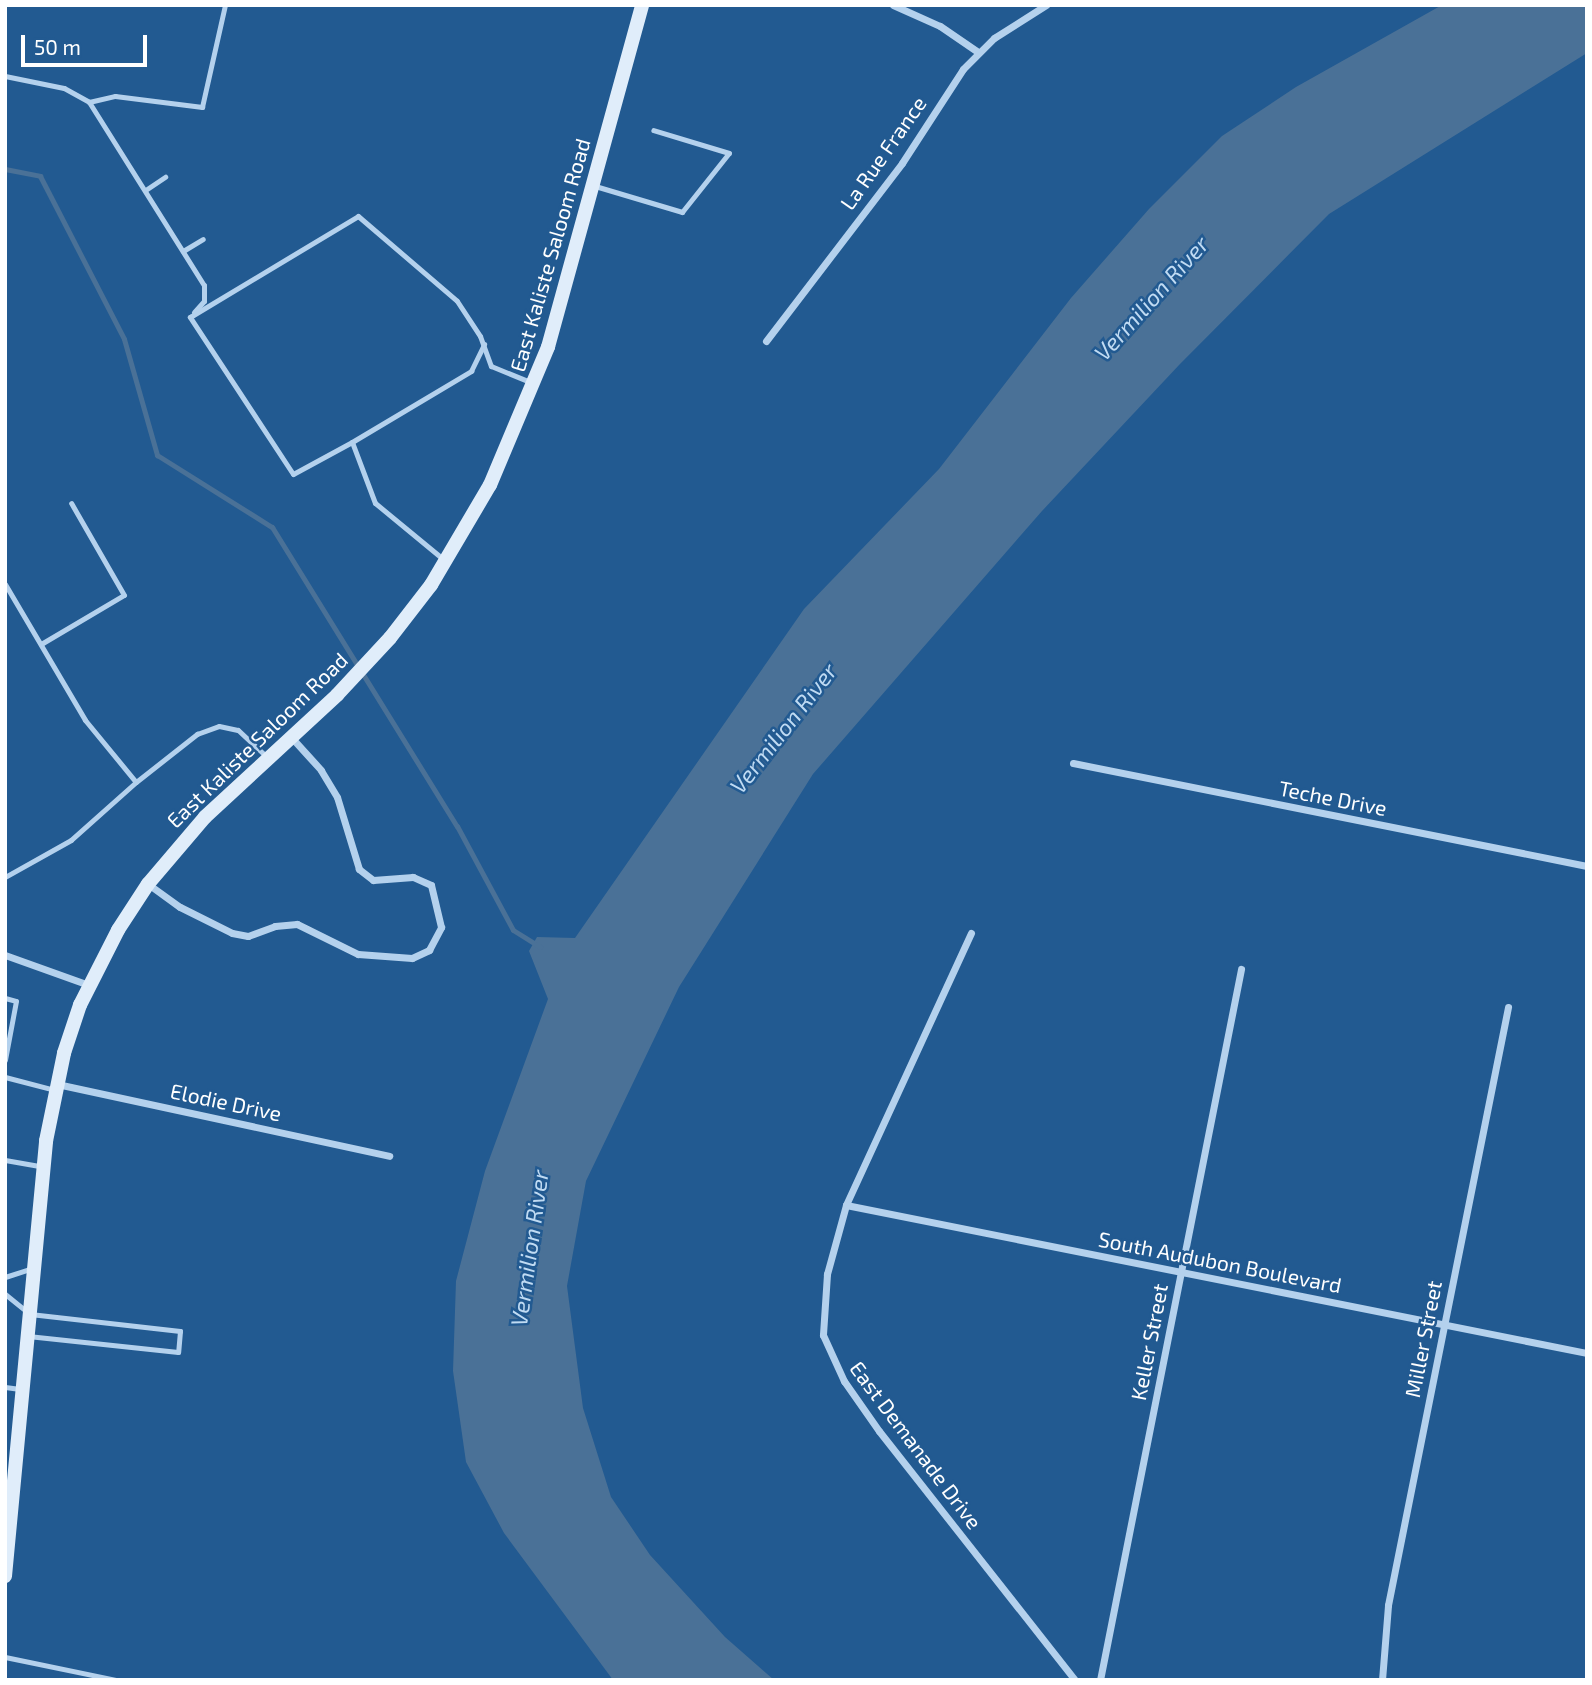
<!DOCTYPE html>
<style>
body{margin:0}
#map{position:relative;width:1592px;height:1685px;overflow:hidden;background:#225a91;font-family:"Exo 2",sans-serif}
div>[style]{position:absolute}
.water>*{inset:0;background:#4a7197}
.stream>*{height:5px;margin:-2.5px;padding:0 2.5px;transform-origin:2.5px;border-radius:2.5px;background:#4a7197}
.service>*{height:5px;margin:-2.5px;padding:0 2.5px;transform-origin:2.5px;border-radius:2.5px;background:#b4d1ed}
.minor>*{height:7px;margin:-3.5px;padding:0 3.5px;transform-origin:3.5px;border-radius:3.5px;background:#b4d1ed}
.secondary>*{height:14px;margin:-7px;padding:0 7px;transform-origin:7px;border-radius:7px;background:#e0edfa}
span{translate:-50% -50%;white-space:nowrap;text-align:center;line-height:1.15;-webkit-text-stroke:5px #225a91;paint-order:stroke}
.street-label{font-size:21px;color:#fff}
.water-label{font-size:23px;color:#c0dbf3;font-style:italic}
.frame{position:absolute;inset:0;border:7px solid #fff;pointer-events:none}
.scale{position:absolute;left:21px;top:35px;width:126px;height:32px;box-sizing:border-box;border:4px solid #fff;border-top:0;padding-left:9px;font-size:21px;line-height:24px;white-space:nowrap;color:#fff;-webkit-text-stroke:5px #225a91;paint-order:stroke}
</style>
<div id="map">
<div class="water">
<div style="clip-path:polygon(1442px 5px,1587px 5px,1587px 53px,1329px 214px,1180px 364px,1042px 511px,813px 774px,679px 987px,586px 1181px,567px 1286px,583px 1408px,611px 1497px,650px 1555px,725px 1637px,774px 1680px,613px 1680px,504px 1533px,466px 1462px,453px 1371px,456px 1281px,485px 1171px,548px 999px,529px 951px,537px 937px,575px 938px,804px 609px,939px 469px,1071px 298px,1149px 209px,1222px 136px,1296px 87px)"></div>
</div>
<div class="stream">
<div style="left:5px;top:169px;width:36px;rotate:11deg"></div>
<div style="left:40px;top:176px;width:183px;rotate:62.7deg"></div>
<div style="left:124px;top:339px;width:121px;rotate:74.1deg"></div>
<div style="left:157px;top:455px;width:136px;rotate:32.1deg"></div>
<div style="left:272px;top:527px;width:352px;rotate:58.3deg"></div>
<div style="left:457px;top:826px;width:118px;rotate:61.7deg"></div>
<div style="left:513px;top:930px;width:32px;rotate:32deg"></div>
</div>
<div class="service">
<div style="left:5px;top:76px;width:60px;rotate:11.5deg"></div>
<div style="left:64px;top:88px;width:29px;rotate:29deg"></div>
<div style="left:89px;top:102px;width:216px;rotate:57.9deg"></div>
<div style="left:204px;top:285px;width:16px;rotate:90deg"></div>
<div style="left:204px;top:301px;width:15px;rotate:132deg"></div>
<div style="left:89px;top:102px;width:27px;rotate:-13deg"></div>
<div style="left:115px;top:96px;width:88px;rotate:7.2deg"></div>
<div style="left:202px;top:107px;width:105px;rotate:-77.3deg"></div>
<div style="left:595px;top:186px;width:91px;rotate:16.6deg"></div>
<div style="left:682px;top:212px;width:75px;rotate:-51.5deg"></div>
<div style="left:729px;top:153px;width:79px;rotate:-163.2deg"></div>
<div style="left:147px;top:189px;width:22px;rotate:-34deg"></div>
<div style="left:183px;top:251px;width:23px;rotate:-31deg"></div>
<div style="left:352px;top:442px;width:139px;rotate:-30.8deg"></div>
<div style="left:471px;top:371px;width:30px;rotate:-64deg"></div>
<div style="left:443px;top:559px;width:88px;rotate:-140.5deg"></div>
<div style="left:375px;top:503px;width:65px;rotate:-110.7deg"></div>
<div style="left:352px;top:442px;width:67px;rotate:151.5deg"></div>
<div style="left:293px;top:474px;width:188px;rotate:-123.3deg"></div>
<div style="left:190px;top:317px;width:196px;rotate:-31deg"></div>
<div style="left:358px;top:216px;width:130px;rotate:40.6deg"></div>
<div style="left:457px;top:301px;width:42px;rotate:56.7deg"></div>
<div style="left:480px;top:336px;width:32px;rotate:70deg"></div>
<div style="left:491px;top:366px;width:42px;rotate:22.3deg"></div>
<div style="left:5px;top:584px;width:158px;rotate:59.5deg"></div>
<div style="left:85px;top:720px;width:80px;rotate:50.6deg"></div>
<div style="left:136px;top:782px;width:87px;rotate:138.3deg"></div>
<div style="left:71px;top:840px;width:76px;rotate:150.7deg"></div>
<div style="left:41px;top:644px;width:96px;rotate:-30.6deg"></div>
<div style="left:124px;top:595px;width:106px;rotate:-119.9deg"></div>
<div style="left:136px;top:782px;width:78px;rotate:-38.2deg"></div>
<div style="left:197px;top:734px;width:23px;rotate:-20deg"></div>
<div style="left:219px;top:726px;width:19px;rotate:12deg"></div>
<div style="left:238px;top:730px;width:41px;rotate:43deg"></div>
<div style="left:5px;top:998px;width:11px;rotate:15deg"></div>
<div style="left:16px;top:1001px;width:60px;rotate:100.6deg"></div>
<div style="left:5px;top:1077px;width:52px;rotate:14.6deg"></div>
<div style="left:5px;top:1160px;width:39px;rotate:10deg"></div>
<div style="left:5px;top:1277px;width:28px;rotate:-18deg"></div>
<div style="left:5px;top:1294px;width:32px;rotate:39deg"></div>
<div style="left:30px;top:1314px;width:151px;rotate:6.5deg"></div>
<div style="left:180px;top:1331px;width:21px;rotate:95deg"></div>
<div style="left:178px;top:1352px;width:151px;rotate:-173.9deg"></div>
<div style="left:5px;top:1387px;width:15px;rotate:8deg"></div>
<div style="left:5px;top:1657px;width:113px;rotate:11.7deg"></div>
</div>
<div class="minor">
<div style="left:893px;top:5px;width:51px;rotate:24.1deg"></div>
<div style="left:940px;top:26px;width:46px;rotate:34.4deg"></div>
<div style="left:766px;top:341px;width:224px;rotate:-52.6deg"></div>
<div style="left:902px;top:163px;width:112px;rotate:-57deg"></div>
<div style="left:963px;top:69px;width:44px;rotate:-45deg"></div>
<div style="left:994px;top:38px;width:62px;rotate:-32.4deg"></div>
<div style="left:1073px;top:763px;width:524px;rotate:11.33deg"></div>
<div style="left:148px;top:884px;width:39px;rotate:36deg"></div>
<div style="left:180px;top:907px;width:58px;rotate:26.6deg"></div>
<div style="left:232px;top:933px;width:16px;rotate:11deg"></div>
<div style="left:248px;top:936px;width:29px;rotate:-20deg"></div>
<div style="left:275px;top:926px;width:22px;rotate:-5deg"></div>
<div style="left:297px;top:924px;width:68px;rotate:26.2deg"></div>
<div style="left:358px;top:954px;width:54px;rotate:4.2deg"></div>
<div style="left:412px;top:958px;width:19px;rotate:-25deg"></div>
<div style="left:429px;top:950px;width:26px;rotate:-62deg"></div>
<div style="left:441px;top:927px;width:43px;rotate:-103.4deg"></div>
<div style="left:431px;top:885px;width:20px;rotate:-156deg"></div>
<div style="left:413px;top:877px;width:40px;rotate:175.7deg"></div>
<div style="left:373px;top:880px;width:18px;rotate:-142deg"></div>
<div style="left:359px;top:869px;width:75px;rotate:-107deg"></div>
<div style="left:337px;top:797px;width:31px;rotate:-121deg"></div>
<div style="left:321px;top:770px;width:45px;rotate:-132.3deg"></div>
<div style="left:971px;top:933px;width:299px;rotate:114.7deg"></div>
<div style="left:846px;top:1205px;width:72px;rotate:105.4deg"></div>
<div style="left:827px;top:1274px;width:61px;rotate:93.8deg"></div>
<div style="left:823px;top:1335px;width:51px;rotate:65.5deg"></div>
<div style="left:844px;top:1381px;width:61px;rotate:55deg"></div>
<div style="left:879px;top:1431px;width:317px;rotate:51.8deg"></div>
<div style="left:5px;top:955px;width:89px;rotate:19.7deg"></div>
<div style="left:57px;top:1084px;width:340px;rotate:12.2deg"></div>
<div style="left:846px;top:1205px;width:756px;rotate:11.3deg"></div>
<div style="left:1100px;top:1680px;width:725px;rotate:-78.78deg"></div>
<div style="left:1382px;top:1680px;width:75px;rotate:-85.4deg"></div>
<div style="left:1388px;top:1605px;width:610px;rotate:-78.65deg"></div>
</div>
<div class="secondary">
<div style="left:5px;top:1576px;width:437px;rotate:-84.6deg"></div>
<div style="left:46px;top:1141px;width:90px;rotate:-78.4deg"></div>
<div style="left:64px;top:1053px;width:51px;rotate:-71.6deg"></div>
<div style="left:80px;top:1005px;width:84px;rotate:-63.1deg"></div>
<div style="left:118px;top:930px;width:55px;rotate:-56.9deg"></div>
<div style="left:148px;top:884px;width:88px;rotate:-49.6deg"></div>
<div style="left:205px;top:817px;width:180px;rotate:-42.7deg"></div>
<div style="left:337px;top:695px;width:78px;rotate:-47.1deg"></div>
<div style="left:390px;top:638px;width:67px;rotate:-52.3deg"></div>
<div style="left:431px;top:585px;width:116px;rotate:-59.5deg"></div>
<div style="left:490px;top:485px;width:150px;rotate:-67.2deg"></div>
<div style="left:548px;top:347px;width:355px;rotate:-74.6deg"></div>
</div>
<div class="street-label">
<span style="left:883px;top:153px;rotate:-55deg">La Rue France</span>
<span style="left:550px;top:255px;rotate:-74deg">East Kaliste Saloom Road</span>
<span style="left:257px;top:740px;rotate:-44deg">East Kaliste Saloom Road</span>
<span style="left:1333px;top:798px;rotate:11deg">Teche Drive</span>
<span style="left:226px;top:1102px;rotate:12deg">Elodie Drive</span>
<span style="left:1220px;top:1262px;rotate:11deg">South Audubon Boulevard</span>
<span style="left:1423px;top:1339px;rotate:-79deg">Miller Street</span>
<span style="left:1149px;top:1342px;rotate:-79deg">Keller Street</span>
<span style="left:916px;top:1445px;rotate:53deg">East Demanade Drive</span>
</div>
<div class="water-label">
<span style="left:1151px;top:298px;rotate:-48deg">Vermilion River</span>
<span style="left:783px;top:728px;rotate:-52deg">Vermilion River</span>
<span style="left:529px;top:1248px;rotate:-82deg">Vermilion River</span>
</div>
<div class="frame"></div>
<div class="scale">50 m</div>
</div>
